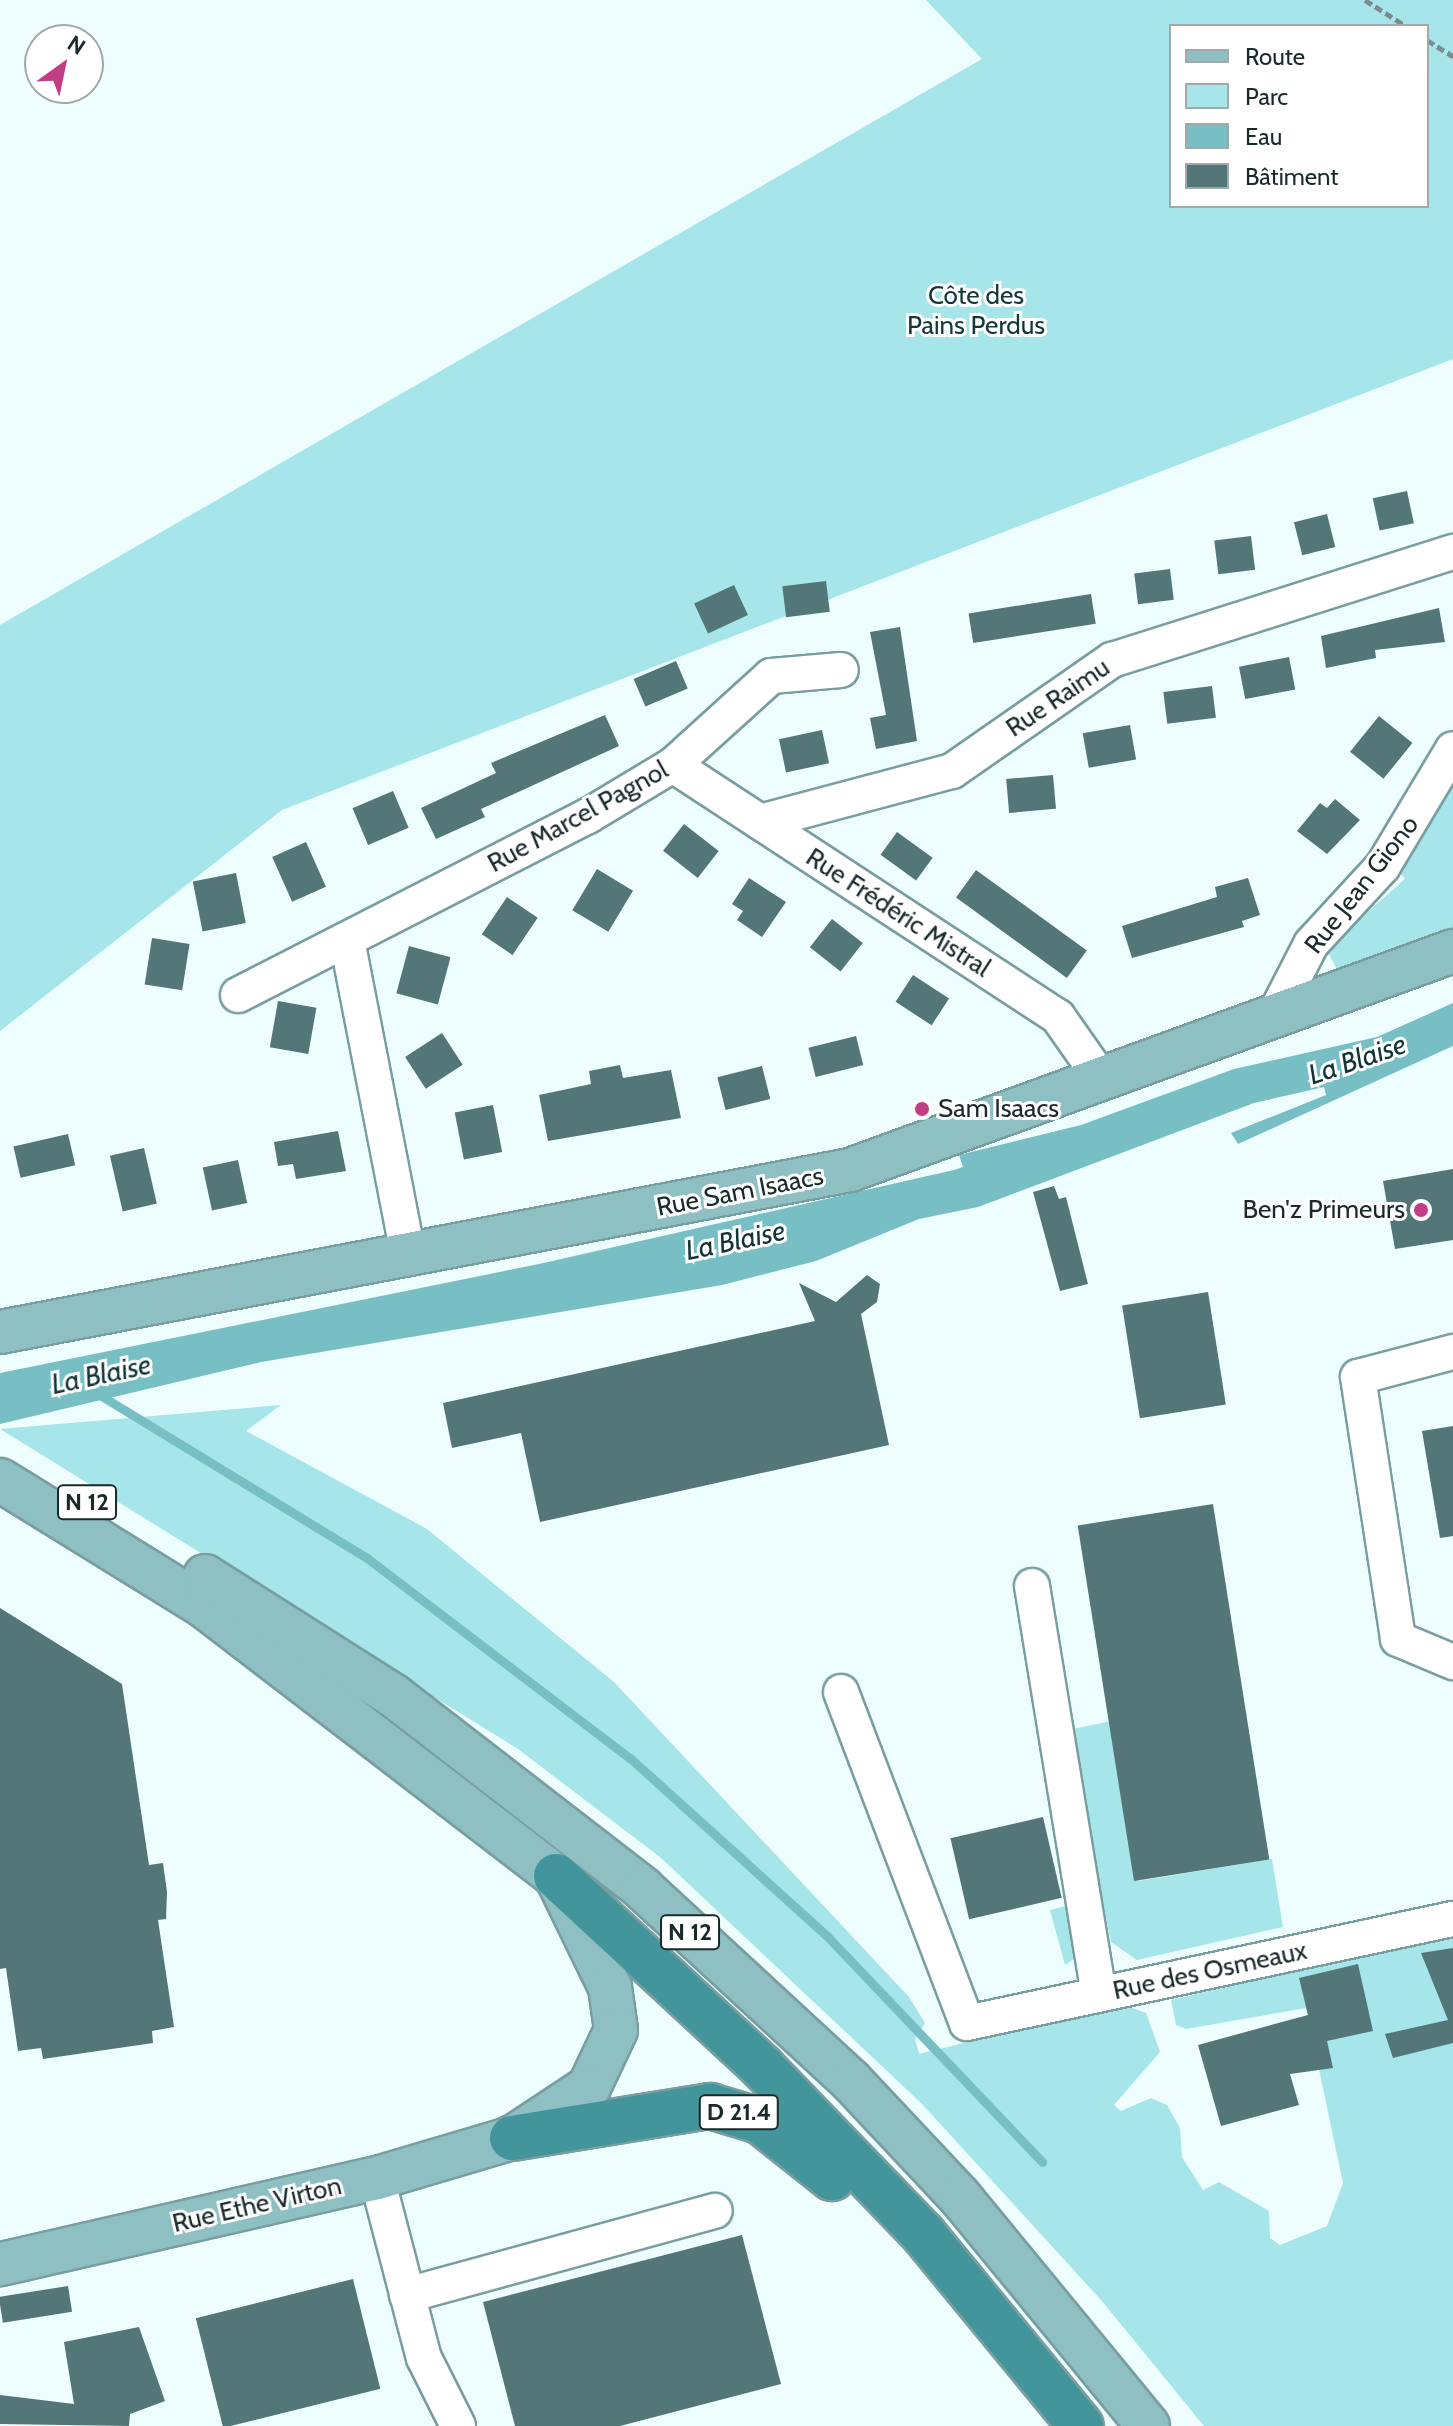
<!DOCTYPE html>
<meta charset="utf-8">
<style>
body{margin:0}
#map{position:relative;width:1453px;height:2426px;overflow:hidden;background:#eefdfe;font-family:Cabin,sans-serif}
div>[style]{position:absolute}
.green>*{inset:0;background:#a6e5e9}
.water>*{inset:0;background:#77bfc4}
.stream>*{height:9px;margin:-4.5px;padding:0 4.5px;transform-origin:4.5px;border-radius:4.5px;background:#77bfc4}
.building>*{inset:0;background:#537678;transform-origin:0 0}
.path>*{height:5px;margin-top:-2.5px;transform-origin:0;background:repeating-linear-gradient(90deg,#7d8c8d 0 8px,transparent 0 12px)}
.roads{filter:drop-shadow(2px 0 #799ea0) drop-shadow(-2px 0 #799ea0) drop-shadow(0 2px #799ea0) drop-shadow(0 -2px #799ea0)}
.minor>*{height:34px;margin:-17px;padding:0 17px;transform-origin:17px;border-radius:17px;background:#fff}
.major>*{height:42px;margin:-21px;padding:0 21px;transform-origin:21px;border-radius:21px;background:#8dbfc3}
.highway>*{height:44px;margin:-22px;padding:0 22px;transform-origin:22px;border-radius:22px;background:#41959b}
.dots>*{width:22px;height:22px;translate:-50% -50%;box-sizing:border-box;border:4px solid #fff;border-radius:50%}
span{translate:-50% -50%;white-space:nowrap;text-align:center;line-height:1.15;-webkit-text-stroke:6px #fff;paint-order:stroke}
.shield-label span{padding:2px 6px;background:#fff;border:2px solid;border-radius:6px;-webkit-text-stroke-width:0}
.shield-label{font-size:24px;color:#1a292a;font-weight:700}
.park-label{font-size:26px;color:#14383a}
.street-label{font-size:26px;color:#1a292a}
.poi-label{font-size:26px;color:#1a292a}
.left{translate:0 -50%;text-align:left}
.right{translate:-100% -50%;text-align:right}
.water-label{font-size:28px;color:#103437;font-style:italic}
.legend{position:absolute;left:1169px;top:24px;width:260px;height:184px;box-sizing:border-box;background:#fff;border:2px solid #a3a9aa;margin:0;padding:10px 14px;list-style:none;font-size:24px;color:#1a292a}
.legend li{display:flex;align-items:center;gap:16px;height:40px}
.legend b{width:40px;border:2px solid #a3a9aa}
.north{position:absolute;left:24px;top:24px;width:80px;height:80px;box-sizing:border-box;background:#fff;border:2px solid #a3a9aa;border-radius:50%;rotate:33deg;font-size:22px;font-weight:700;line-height:32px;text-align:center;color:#1a292a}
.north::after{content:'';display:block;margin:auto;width:28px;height:36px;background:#c13e85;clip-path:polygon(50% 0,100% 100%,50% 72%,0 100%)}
</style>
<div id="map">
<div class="green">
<div style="clip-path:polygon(evenodd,926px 0,1453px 0,1453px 359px,282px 810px,0 1031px,0 625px,982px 59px,926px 0,1171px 26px,1427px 26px,1427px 206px,1171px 206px,1171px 26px)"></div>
<div style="clip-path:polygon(1453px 785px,1453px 930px,1337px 969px,1326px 949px,1405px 879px,1397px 869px)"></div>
<div style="clip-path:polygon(281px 1405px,246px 1431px,427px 1529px,614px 1682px,909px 1997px,925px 2023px,915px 2039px,919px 2054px,1122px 2004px,1146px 2013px,1160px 2052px,1114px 2105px,1121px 2111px,1151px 2098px,1167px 2105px,1180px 2128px,1182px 2157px,1203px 2190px,1219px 2182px,1269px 2211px,1270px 2238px,1280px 2245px,1327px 2226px,1343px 2183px,1306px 2008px,1186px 2029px,1176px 2025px,1171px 2000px,1453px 1934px,1453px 2426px,1204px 2426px,1101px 2300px,922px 2104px,660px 1857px,518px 1749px,0 1429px)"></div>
<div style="clip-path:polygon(1111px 1721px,1138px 1881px,1272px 1859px,1283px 1927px,1137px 1960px,1111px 1942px,1068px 1730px)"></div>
<div style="clip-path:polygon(1070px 1905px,1077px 1957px,1065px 1965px,1050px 1910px)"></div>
</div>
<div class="water">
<div style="clip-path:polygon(1453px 1003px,1453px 1046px,1238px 1144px,1231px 1133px,1326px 1095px,1324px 1087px,1254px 1103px,978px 1207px,919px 1219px,816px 1261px,722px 1285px,261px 1362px,0 1424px,0 1373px,539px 1264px,954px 1170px,963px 1167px,959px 1155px,1081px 1125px,1234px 1069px,1377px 1037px)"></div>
</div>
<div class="stream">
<div style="left:95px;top:1392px;width:319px;rotate:31.4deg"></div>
<div style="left:367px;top:1558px;width:330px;rotate:37.3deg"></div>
<div style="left:630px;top:1758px;width:266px;rotate:42.1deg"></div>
<div style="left:827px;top:1936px;width:312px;rotate:46.4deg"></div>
</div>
<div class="building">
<div style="left:1407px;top:491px;width:33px;height:35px;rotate:78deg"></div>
<div style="left:1327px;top:514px;width:34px;height:34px;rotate:76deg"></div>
<div style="left:1251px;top:536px;width:34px;height:37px;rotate:83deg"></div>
<div style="left:1170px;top:569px;width:31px;height:36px;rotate:83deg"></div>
<div style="left:826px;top:581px;width:31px;height:44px;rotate:83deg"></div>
<div style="left:734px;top:585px;width:33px;height:44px;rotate:65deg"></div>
<div style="left:1091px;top:594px;width:30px;height:124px;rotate:81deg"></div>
<div style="clip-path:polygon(1439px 608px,1445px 642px,1375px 650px,1376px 658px,1326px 668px,1321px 636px)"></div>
<div style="clip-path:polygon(900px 627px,917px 741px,876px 749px,870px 718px,886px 715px,870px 632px)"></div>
<div style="left:1289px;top:657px;width:33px;height:51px;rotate:79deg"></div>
<div style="left:676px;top:661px;width:30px;height:46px;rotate:67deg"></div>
<div style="left:1212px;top:686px;width:32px;height:49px;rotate:83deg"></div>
<div style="clip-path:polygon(605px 715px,619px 746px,481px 809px,485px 817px,436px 839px,421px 808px,496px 773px,491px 763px)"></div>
<div style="left:1379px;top:716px;width:43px;height:46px;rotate:39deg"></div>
<div style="left:1130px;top:725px;width:35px;height:48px;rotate:80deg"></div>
<div style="left:822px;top:730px;width:34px;height:44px;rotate:78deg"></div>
<div style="left:1053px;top:775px;width:34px;height:47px;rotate:85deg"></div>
<div style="left:393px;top:791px;width:40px;height:44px;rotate:67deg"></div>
<div style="clip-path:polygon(1335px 799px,1360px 820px,1327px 854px,1297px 831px,1320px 803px,1327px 808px)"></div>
<div style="left:684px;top:824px;width:44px;height:34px;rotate:38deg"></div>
<div style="left:897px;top:832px;width:44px;height:28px;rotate:36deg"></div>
<div style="left:306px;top:842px;width:49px;height:37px;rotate:66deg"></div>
<div style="left:597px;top:869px;width:42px;height:48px;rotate:31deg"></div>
<div style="left:976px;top:870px;width:137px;height:34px;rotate:36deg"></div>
<div style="left:236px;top:873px;width:51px;height:44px;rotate:79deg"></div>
<div style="clip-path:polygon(749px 878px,786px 902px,762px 937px,737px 920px,743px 911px,732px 904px)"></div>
<div style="clip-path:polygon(1248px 878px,1260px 915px,1242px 921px,1244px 927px,1132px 958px,1122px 926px,1217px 897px,1215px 887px)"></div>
<div style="left:507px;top:897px;width:37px;height:45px;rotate:34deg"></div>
<div style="left:832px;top:919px;width:39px;height:36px;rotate:38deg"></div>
<div style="left:152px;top:938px;width:38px;height:47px;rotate:9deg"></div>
<div style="left:409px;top:946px;width:43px;height:49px;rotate:15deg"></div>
<div style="left:913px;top:975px;width:43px;height:32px;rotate:33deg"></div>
<div style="left:278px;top:1001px;width:39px;height:47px;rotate:10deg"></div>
<div style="left:442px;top:1033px;width:38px;height:44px;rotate:57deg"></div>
<div style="left:856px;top:1036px;width:30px;height:49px;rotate:76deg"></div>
<div style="clip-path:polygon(620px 1065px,623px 1078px,671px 1070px,681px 1118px,548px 1141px,539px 1095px,591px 1084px,589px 1071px)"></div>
<div style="left:762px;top:1066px;width:34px;height:46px;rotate:76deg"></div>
<div style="left:493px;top:1105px;width:48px;height:39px;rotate:79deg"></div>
<div style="clip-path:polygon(338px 1131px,346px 1171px,296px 1179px,293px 1164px,278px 1166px,274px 1142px)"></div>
<div style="left:68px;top:1134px;width:32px;height:56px;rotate:77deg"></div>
<div style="left:144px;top:1148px;width:57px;height:35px;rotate:77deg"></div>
<div style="left:238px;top:1160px;width:44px;height:36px;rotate:78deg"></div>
<div style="clip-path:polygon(1453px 1169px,1453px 1240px,1395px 1249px,1383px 1181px)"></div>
<div style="clip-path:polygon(1054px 1186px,1059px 1199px,1066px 1197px,1088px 1284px,1060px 1291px,1033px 1192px)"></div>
<div style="clip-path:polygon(867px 1275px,880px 1284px,877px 1302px,861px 1314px,889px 1445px,540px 1522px,521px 1433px,452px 1448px,443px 1403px,815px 1321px,799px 1283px,836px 1302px)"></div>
<div style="left:1208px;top:1292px;width:114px;height:87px;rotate:81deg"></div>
<div style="clip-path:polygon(1453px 1426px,1453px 1536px,1440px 1538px,1422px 1431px)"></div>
<div style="left:1213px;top:1504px;width:360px;height:137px;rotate:81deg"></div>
<div style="clip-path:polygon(0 1608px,122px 1684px,149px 1865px,163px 1863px,167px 1892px,166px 1919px,158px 1920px,174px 2027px,152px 2031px,153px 2043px,43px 2059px,41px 2048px,18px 2051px,6px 1968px,0 1969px)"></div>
<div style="left:1043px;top:1817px;width:83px;height:95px;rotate:77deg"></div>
<div style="clip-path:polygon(1453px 1948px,1453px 2043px,1393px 2058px,1385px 2034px,1448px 2020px,1421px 1953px)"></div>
<div style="clip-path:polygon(1358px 1964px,1373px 2031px,1327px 2041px,1333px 2068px,1290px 2074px,1299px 2105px,1221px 2126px,1198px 2045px,1308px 2015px,1299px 1978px)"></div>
<div style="clip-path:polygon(742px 2235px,781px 2384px,620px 2426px,515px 2426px,483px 2302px)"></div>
<div style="left:353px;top:2279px;width:113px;height:162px;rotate:76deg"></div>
<div style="left:68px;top:2286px;width:26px;height:70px;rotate:81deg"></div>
<div style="clip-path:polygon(139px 2327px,165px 2401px,130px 2414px,129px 2426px,0 2424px,0 2395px,74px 2404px,64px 2342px)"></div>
</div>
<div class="path">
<div style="left:1365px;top:0;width:49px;rotate:32.4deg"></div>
<div style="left:1427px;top:40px;width:31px;rotate:32deg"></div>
</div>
<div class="roads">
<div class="minor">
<div style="left:673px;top:765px;width:460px;rotate:33.2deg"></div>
<div style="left:1058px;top:1017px;width:78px;rotate:54.9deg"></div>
<div style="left:760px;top:822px;width:199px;rotate:-14.9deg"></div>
<div style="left:952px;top:771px;width:195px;rotate:-34.8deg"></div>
<div style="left:1112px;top:660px;width:358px;rotate:-17.6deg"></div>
<div style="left:347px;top:940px;width:324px;rotate:79deg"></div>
<div style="left:238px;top:995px;width:393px;rotate:-27.1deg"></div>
<div style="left:588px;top:816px;width:99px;rotate:-31deg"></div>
<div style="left:673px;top:765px;width:132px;rotate:-42.2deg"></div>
<div style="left:771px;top:676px;width:70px;rotate:-4.9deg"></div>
<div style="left:1272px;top:1020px;width:85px;rotate:-62.8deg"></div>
<div style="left:1311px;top:944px;width:106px;rotate:-47.3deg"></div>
<div style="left:1383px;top:866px;width:136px;rotate:-59.1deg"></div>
<div style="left:1453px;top:1352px;width:98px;rotate:165.3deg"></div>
<div style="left:1358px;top:1377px;width:265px;rotate:81.3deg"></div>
<div style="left:1398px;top:1639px;width:60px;rotate:22.7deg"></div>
<div style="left:1032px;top:1586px;width:413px;rotate:80.7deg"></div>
<div style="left:841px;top:1692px;width:354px;rotate:69.2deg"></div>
<div style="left:967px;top:2023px;width:497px;rotate:-12.1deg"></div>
<div style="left:377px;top:2178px;width:186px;rotate:75.4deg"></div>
<div style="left:424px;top:2358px;width:76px;rotate:63.4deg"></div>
<div style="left:407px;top:2295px;width:319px;rotate:-15.3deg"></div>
</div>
<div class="major">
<div style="left:0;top:1332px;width:865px;rotate:-10.79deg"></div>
<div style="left:850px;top:1170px;width:642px;rotate:-19.96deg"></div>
<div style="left:0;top:1480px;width:240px;rotate:31.7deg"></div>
<div style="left:204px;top:1606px;width:444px;rotate:37.5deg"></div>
<div style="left:556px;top:1876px;width:123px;rotate:64.1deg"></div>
<div style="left:610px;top:1987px;width:43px;rotate:82.1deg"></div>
<div style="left:616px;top:2030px;width:63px;rotate:115.3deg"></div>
<div style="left:589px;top:2087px;width:92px;rotate:146.5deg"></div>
<div style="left:512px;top:2138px;width:141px;rotate:163.5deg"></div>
<div style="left:377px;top:2178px;width:387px;rotate:167.1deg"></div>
<div style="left:205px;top:1576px;width:224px;rotate:32.4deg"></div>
<div style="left:394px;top:1696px;width:314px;rotate:37.7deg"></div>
<div style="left:642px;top:1888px;width:284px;rotate:42.7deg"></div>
<div style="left:851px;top:2081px;width:159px;rotate:46.8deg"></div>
<div style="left:960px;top:2197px;width:296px;rotate:50.6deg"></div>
</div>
<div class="highway">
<div style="left:556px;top:1876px;width:282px;rotate:42.8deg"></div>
<div style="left:763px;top:2068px;width:232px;rotate:46deg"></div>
<div style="left:924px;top:2235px;width:247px;rotate:50.6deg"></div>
<div style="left:512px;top:2138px;width:201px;rotate:-9.2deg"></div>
<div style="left:710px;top:2106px;width:52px;rotate:16.7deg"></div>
<div style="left:760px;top:2121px;width:92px;rotate:38.4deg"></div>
</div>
</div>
<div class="dots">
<div style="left:922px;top:1109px;background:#c13e85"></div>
<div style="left:1421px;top:1210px;background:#c13e85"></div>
</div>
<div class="shield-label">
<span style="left:87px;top:1502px">N 12</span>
<span style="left:690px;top:1932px">N 12</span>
<span style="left:739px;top:2112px">D 21.4</span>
</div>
<div class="park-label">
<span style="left:976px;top:311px">Côte des<br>Pains Perdus</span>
</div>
<div class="street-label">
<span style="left:1058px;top:698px;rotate:-34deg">Rue Raimu</span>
<span style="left:578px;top:817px;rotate:-29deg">Rue Marcel Pagnol</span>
<span style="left:1362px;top:885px;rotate:-52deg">Rue Jean Giono</span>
<span style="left:898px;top:913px;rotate:33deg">Rue Frédéric Mistral</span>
<span style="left:740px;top:1192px;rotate:-11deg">Rue Sam Isaacs</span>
<span style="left:1210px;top:1971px;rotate:-12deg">Rue des Osmeaux</span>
<span style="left:257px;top:2205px;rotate:-13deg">Rue Ethe Virton</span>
</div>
<div class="poi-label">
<span class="left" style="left:938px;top:1109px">Sam Isaacs</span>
<span class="right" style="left:1405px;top:1210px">Ben'z Primeurs</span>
</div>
<div class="water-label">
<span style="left:1357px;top:1059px;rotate:-19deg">La Blaise</span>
<span style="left:735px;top:1240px;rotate:-12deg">La Blaise</span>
<span style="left:101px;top:1374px;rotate:-12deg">La Blaise</span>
</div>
<ul class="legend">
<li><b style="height:10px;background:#8dbfc3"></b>Route</li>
<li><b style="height:22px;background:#a6e5e9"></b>Parc</li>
<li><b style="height:22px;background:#77bfc4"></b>Eau</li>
<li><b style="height:22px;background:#537678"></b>Bâtiment</li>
</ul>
<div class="north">N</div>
</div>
